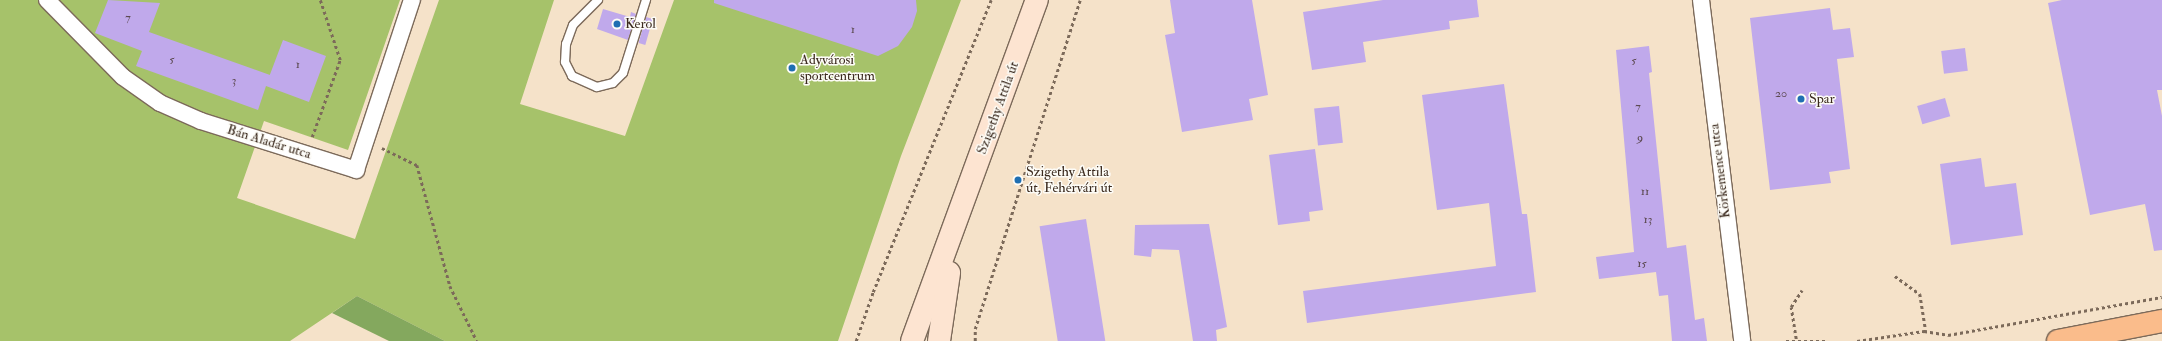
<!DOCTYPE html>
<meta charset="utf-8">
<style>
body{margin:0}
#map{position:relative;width:2162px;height:341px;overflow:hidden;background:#f5e2c9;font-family:"IM FELL Double Pica",serif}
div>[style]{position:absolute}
.green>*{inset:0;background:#a6c26a}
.forest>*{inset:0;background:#84a85e}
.building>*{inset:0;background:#c0a9eb;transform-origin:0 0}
.path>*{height:2.5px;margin-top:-1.25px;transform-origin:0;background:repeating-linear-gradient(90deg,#7c6a5a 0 3px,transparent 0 6px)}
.roads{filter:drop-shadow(1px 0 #7c6a5a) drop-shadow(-1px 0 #7c6a5a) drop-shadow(0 1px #7c6a5a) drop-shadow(0 -1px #7c6a5a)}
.lane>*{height:8px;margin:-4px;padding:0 4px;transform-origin:4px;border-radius:4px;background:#fff}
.street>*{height:16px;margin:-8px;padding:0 8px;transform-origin:8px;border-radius:8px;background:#fff}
.secondary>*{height:22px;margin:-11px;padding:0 11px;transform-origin:11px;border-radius:11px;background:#fde4d1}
.primary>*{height:22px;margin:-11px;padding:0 11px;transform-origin:11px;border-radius:11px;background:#fabc8b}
.dots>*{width:11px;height:11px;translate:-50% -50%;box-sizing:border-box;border:2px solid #fdfcf7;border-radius:50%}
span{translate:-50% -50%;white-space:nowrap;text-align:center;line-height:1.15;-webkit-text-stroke:3px #fdfcf7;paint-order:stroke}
.number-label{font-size:12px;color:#5c4a51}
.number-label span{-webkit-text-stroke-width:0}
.poi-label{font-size:14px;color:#3b2a1e}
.left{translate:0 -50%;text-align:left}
.street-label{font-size:14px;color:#3b2a1e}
</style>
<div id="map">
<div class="green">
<div style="clip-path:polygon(0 0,400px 0,348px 150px,264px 121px,237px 198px,355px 239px,439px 0,554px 0,520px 104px,625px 136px,674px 0,961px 0,901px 156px,838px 341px,445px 341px,357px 296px,290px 341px,0 341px)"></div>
</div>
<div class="forest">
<div style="clip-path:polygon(357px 296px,445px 341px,389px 341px,332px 313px)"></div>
</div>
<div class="building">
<div style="clip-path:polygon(108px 0,160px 3px,149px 32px,270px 75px,266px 85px,283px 40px,326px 56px,309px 102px,266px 86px,258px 110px,136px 66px,142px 51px,95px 33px)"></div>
<div style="clip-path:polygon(714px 0,916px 0,917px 11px,912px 27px,898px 46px,878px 56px,714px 3px)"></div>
<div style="clip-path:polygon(1170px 0,1252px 0,1268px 95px,1249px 99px,1253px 120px,1182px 132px,1165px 35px,1175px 33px)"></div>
<div style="clip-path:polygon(1383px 0,1477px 0,1479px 17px,1449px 21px,1450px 29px,1363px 42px,1366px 62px,1312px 70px,1303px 12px)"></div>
<div style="clip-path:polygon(2062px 0,2162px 0,2162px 90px,2157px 90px,2162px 116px,2162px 250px,2154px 251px,2145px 204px,2090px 215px,2048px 3px)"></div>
<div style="clip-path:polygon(1830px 8px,1833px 30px,1850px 28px,1854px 57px,1837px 59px,1850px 169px,1829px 172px,1831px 183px,1770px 190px,1750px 18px)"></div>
<div style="clip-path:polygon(603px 9px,630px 17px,631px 12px,636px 14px,628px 40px,597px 29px)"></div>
<div style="left:646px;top:17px;width:7px;height:27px;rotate:16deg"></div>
<div style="clip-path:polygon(1649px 46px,1652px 72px,1649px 73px,1667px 248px,1686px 245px,1695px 320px,1704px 318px,1707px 341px,1672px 341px,1668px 295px,1659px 296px,1656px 272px,1599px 279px,1596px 257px,1634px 252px,1616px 50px)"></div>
<div style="left:1965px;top:48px;width:23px;height:24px;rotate:83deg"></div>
<div style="clip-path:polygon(1504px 84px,1522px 214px,1527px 214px,1536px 292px,1307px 323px,1303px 291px,1496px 266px,1489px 203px,1437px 210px,1422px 95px)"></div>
<div style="left:1945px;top:98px;width:19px;height:29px;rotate:74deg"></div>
<div style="left:1339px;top:106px;width:37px;height:25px;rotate:84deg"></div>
<div style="clip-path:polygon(1315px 149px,1323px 210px,1309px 212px,1310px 221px,1278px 225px,1269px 155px)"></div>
<div style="clip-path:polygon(1981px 158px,1985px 187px,2016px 183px,2023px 235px,1951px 245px,1940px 164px)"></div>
<div style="left:1086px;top:219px;width:124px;height:47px;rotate:81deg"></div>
<div style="clip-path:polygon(1209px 224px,1227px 327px,1216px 330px,1217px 341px,1193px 341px,1179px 250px,1152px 249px,1151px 257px,1134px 255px,1135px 225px)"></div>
</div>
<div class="path">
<div style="left:312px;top:137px;width:82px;rotate:-70deg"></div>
<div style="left:340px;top:60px;width:63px;rotate:-108.4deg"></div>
<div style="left:382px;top:148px;width:39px;rotate:26deg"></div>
<div style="left:417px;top:165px;width:125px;rotate:74.7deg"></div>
<div style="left:450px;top:286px;width:61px;rotate:63.9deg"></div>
<div style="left:1895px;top:276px;width:31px;rotate:36deg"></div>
<div style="left:1920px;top:294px;width:37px;rotate:81deg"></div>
<div style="left:1796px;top:339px;width:32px;rotate:-99deg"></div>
<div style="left:1791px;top:307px;width:20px;rotate:-57deg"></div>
<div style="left:856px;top:341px;width:52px;rotate:-70.9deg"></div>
<div style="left:873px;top:292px;width:315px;rotate:-68deg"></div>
<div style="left:975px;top:341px;width:12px;rotate:-90deg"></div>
<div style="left:975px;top:329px;width:345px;rotate:-72.3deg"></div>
<div style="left:1786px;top:341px;width:42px"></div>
<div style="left:1857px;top:341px;width:68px;rotate:-8.5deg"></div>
<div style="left:1924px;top:331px;width:24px;rotate:9deg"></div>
<div style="left:1948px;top:335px;width:217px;rotate:-10.1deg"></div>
</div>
<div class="roads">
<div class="lane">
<div style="left:598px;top:0;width:35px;rotate:135deg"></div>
<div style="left:573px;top:25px;width:20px;rotate:110deg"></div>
<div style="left:566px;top:44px;width:18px;rotate:93deg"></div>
<div style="left:565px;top:62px;width:16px;rotate:63deg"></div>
<div style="left:572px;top:76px;width:27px;rotate:24deg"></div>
<div style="left:597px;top:87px;width:16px;rotate:-14deg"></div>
<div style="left:613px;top:83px;width:14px;rotate:-45deg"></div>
<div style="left:623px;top:73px;width:77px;rotate:-72.5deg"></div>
</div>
<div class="street">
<div style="left:47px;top:0;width:108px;rotate:45.4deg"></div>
<div style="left:123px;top:77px;width:45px;rotate:35.1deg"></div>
<div style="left:160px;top:103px;width:45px;rotate:23.7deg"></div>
<div style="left:201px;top:121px;width:163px;rotate:17.5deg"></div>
<div style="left:356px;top:170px;width:179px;rotate:-71.8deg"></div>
<div style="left:1701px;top:0;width:343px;rotate:83.1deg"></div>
</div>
<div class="secondary">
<div style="left:912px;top:341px;width:363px;rotate:-69.9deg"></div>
<div style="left:939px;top:341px;width:69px;rotate:-81.6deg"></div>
</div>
<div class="primary">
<div style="left:2058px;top:341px;width:106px;rotate:-10.9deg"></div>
</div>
</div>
<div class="dots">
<div style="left:617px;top:24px;background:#1f6fb2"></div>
<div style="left:792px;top:68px;background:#1f6fb2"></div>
<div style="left:1801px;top:99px;background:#1f6fb2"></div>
<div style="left:1018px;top:180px;background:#1f6fb2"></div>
</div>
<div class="number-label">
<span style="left:128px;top:18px">7</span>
<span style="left:853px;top:30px">1</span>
<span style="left:172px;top:60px">5</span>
<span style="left:1634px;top:61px">5</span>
<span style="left:298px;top:65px">1</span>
<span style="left:234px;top:81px">3</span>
<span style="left:1781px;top:94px">20</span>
<span style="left:1638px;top:107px">7</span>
<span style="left:1640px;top:138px">9</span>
<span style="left:1645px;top:192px">11</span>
<span style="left:1648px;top:220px">13</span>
<span style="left:1642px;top:264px">15</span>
</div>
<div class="poi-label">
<span class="left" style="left:625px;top:24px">Kerol</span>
<span class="left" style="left:800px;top:68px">Adyvárosi<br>sportcentrum</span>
<span class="left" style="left:1809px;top:99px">Spar</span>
<span class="left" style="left:1026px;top:180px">Szigethy Attila<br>út, Fehérvári út</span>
</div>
<div class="street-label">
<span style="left:998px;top:108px;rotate:-70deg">Szigethy Attila út</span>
<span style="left:269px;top:142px;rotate:17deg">Bán Aladár utca</span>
<span style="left:1720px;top:171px;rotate:-97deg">Körkemence utca</span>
</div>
</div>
